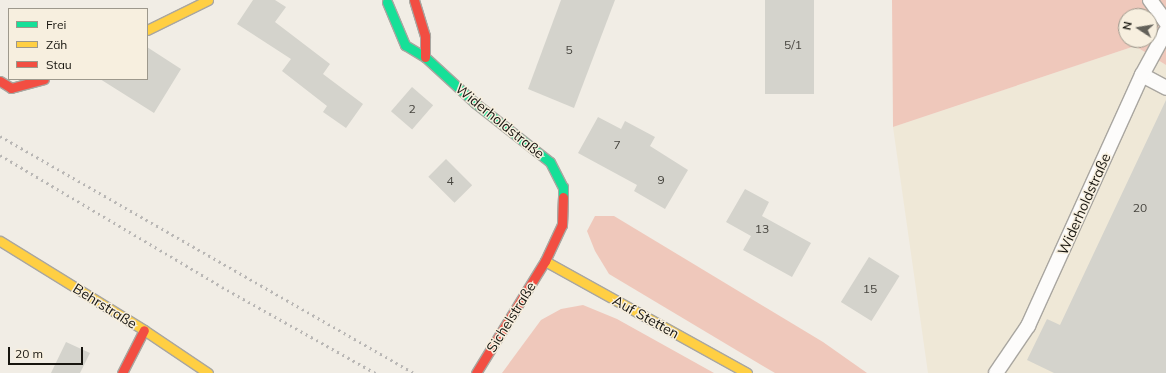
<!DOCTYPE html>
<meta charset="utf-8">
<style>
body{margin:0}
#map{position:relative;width:1166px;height:373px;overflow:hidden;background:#f1ede5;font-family:Mulish,sans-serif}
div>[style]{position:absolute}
.built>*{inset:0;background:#efe8d7}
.green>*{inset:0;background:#efc8bb}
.building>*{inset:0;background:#d4d3cc;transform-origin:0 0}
.roads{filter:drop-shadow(1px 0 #a9a6a0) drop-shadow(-1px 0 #a9a6a0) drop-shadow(0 1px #a9a6a0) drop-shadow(0 -1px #a9a6a0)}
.lane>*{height:14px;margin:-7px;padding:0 7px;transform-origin:7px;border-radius:7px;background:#fdfcfb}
.fast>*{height:9px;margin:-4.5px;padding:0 4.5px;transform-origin:4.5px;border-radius:4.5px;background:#16e098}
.slow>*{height:9px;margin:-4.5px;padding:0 4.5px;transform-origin:4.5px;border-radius:4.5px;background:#ffcf43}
.jam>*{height:9px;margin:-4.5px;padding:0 4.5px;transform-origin:4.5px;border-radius:4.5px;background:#f24e42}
.rail>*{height:3px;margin-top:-1.5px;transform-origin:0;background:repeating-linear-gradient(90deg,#b9b7b5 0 2px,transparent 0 6px)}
span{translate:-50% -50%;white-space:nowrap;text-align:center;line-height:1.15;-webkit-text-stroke:3px #f7efdf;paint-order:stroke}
.number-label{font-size:12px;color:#46443e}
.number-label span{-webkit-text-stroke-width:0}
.street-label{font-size:14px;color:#17150f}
.legend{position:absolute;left:8px;top:8px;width:140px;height:72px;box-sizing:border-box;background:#f7efdf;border:1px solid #9d988c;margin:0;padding:5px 7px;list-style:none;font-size:12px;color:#17150f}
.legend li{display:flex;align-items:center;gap:8px;height:20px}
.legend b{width:20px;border:1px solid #9d988c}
.north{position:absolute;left:1118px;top:8px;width:40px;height:40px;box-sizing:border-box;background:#f7efdf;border:1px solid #9d988c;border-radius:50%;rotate:282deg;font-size:11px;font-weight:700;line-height:16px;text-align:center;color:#17150f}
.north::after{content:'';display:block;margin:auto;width:14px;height:18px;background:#63615a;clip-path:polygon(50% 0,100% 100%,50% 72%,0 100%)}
.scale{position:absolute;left:8px;top:347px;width:75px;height:18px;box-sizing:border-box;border:2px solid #17150f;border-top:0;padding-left:5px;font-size:12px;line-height:14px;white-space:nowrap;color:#17150f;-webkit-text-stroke:3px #f7efdf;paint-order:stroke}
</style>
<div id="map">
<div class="built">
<div style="clip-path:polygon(1135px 46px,1166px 65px,1166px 373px,928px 373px,893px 127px)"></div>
</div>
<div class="green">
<div style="clip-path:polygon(evenodd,892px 0,1166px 0,1166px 65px,1135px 46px,893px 127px,892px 0,1126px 16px,1150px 16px,1150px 40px,1126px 40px,1126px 16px)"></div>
<div style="clip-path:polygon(595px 216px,614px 216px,823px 342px,867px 373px,775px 373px,763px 366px,609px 274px,595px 251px,587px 231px)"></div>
<div style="clip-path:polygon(583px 305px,617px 319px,714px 373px,502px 373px,541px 320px,561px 309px)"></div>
</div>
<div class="building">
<div style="clip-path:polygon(253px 0,275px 0,286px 7px,275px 22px,330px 64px,323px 74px,363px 104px,346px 128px,323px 112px,327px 106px,282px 71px,291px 59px,237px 24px)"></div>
<div style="clip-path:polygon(561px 0,615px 0,574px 108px,528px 89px)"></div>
<div style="left:765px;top:0;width:49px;height:94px"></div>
<div style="clip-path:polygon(147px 47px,181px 69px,154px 113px,100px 79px,147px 79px)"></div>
<div style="left:412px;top:87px;width:28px;height:32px;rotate:41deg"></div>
<div style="clip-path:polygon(1166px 100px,1166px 373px,1054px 373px,1027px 360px,1047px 319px,1060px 325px)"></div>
<div style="clip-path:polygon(598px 117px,621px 129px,625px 121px,655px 137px,650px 146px,688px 170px,665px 209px,634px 191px,637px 185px,578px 153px)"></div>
<div style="left:446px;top:159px;width:37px;height:25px;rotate:45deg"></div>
<div style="clip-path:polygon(745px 189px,769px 202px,762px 216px,811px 243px,792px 277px,743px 250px,751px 236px,726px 222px)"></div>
<div style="left:869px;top:257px;width:36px;height:53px;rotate:32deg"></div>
<div style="clip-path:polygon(66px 342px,90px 353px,80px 373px,51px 373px)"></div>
</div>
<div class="roads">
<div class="lane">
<div style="left:1150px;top:0;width:27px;rotate:54deg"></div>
<div style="left:1142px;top:75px;width:27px;rotate:28deg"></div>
<div style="left:996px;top:373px;width:57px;rotate:-55.8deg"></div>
<div style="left:1028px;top:326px;width:276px;rotate:-65.6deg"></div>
<div style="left:1142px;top:75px;width:50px;rotate:-61.4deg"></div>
</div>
<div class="fast">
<div style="left:387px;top:2px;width:47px;rotate:67.3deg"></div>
<div style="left:405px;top:45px;width:23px;rotate:31deg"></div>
<div style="left:425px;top:57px;width:68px;rotate:42.6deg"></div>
<div style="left:475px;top:103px;width:95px;rotate:38.2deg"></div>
<div style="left:550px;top:162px;width:28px;rotate:63deg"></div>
<div style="left:563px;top:187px;width:10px;rotate:90deg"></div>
</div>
<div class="slow">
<div style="left:147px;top:30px;width:68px;rotate:-26.2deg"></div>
<div style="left:0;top:241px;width:169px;rotate:31.7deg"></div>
<div style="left:144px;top:330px;width:77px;rotate:33.9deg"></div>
<div style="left:545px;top:261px;width:231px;rotate:29deg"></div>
</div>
<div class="jam">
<div style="left:414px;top:0;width:38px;rotate:73deg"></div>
<div style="left:425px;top:36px;width:21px;rotate:90deg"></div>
<div style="left:0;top:81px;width:13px;rotate:32deg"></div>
<div style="left:11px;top:88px;width:34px;rotate:-15deg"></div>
<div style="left:122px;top:373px;width:48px;rotate:-62.9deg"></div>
<div style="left:476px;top:373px;width:132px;rotate:-58.4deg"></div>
<div style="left:545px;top:261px;width:40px;rotate:-65deg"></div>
<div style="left:562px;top:225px;width:28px;rotate:-88deg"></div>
</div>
</div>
<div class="rail">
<div style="left:0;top:136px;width:477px;rotate:29.8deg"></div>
<div style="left:0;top:155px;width:258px;rotate:30.7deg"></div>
<div style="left:222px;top:287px;width:176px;rotate:29.3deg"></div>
</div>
<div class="number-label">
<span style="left:793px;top:45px">5/1</span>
<span style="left:569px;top:50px">5</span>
<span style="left:412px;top:109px">2</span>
<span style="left:617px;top:145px">7</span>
<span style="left:661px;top:180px">9</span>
<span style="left:450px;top:181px">4</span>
<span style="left:1140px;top:208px">20</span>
<span style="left:762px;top:229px">13</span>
<span style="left:870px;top:289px">15</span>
</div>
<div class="street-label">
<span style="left:500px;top:121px;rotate:39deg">Widerholdstraße</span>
<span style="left:1084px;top:204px;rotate:-66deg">Widerholdstraße</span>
<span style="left:105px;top:306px;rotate:32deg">Behrstraße</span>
<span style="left:511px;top:317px;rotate:-58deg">Sichelstraße</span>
<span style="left:646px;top:317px;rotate:29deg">Auf Stetten</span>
</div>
<ul class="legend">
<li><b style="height:5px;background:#16e098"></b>Frei</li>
<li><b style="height:5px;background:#ffcf43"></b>Zäh</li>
<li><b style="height:5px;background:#f24e42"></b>Stau</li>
</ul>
<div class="north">N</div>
<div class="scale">20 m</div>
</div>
